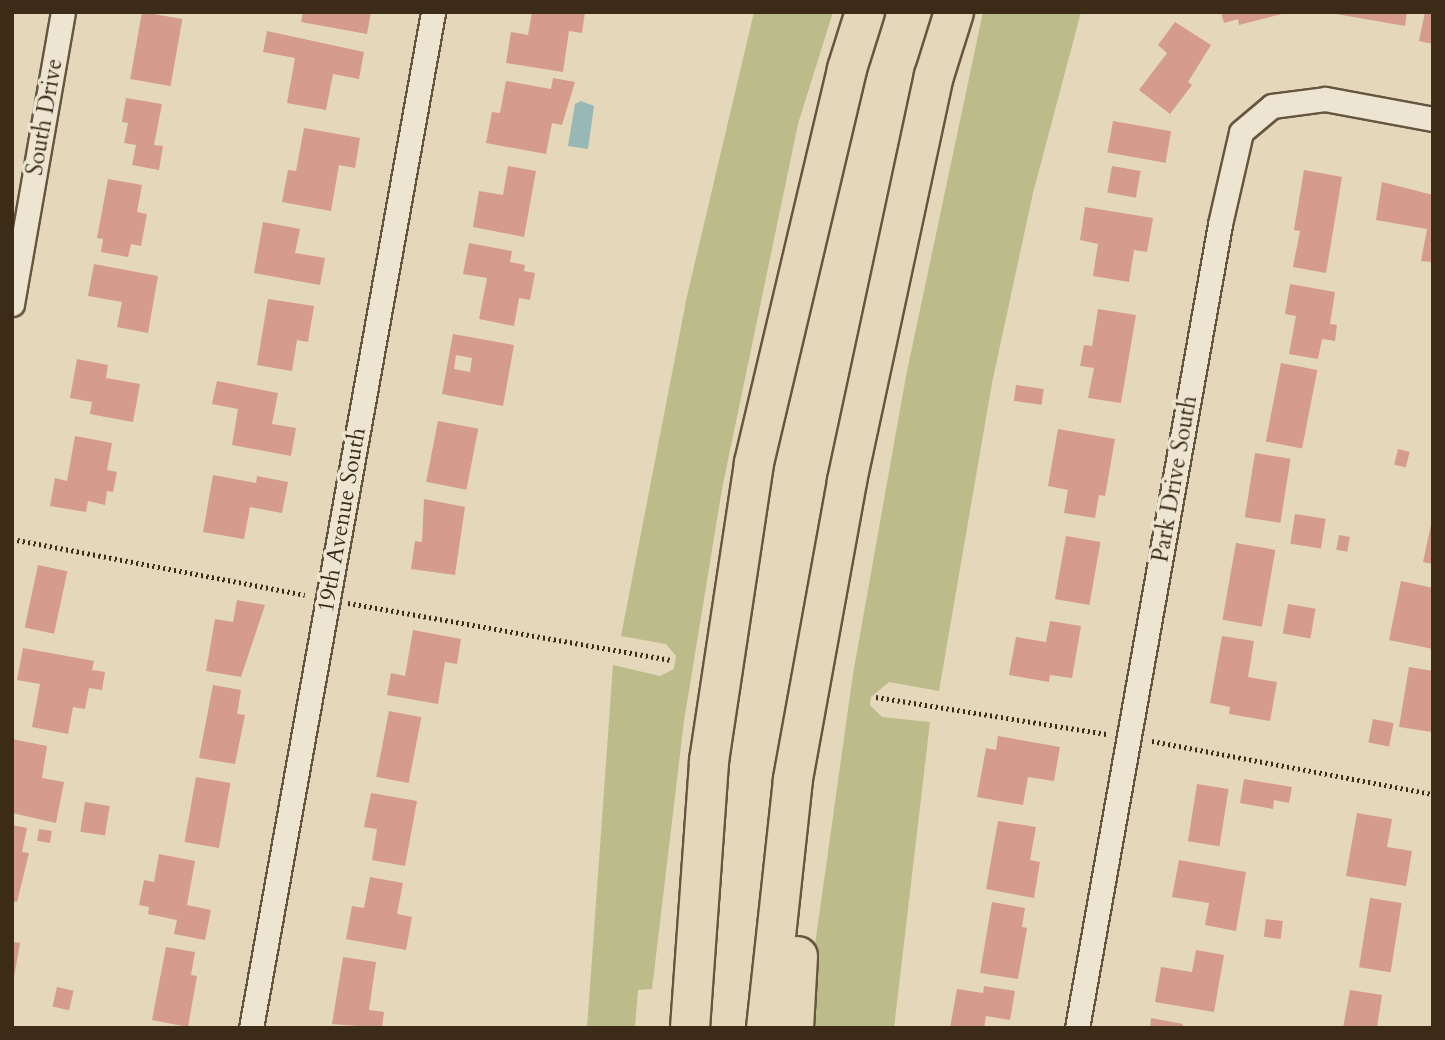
<!DOCTYPE html>
<style>
body{margin:0}
#map{position:relative;width:1445px;height:1040px;overflow:hidden;background:#e4d7ba;font-family:Cardo,serif}
div>[style]{position:absolute}
.green>*{inset:0;background:#bcbc8a}
.water>*{inset:0;background:#97b8b6}
.building>*{inset:0;background:#d59c8c;transform-origin:0 0}
.path>*{height:4.5px;margin-top:-2.25px;transform-origin:0;background:repeating-linear-gradient(90deg,#3c2b16 0 2px,transparent 0 5.5px)}
.roads{filter:drop-shadow(2px 0 #66563f) drop-shadow(-2px 0 #66563f) drop-shadow(0 2px #66563f) drop-shadow(0 -2px #66563f)}
.minor>*{height:23px;margin:-11.5px;padding:0 11.5px;transform-origin:11.5px;border-radius:11.5px;background:#ede5d2}
.motorway>*{height:38px;margin:-19px;padding:0 19px;transform-origin:19px;border-radius:19px;background:#e4d7ba}
span{translate:-50% -50%;white-space:nowrap;text-align:center;line-height:1.15;-webkit-text-stroke:7px #ede5d2;paint-order:stroke}
.street-label{font-size:23px;color:#3c2b16}
.frame{position:absolute;inset:0;border:14px solid #3c2b16;pointer-events:none}
</style>
<div id="map">
<div class="green">
<div style="clip-path:polygon(754px 12px,833px 12px,798px 124px,722px 489px,684px 721px,652px 989px,638px 990px,635px 1028px,587px 1028px,613px 665px,660px 676px,674px 669px,676px 656px,666px 644px,621px 636px,687px 296px)"></div>
<div style="clip-path:polygon(983px 12px,1081px 12px,1033px 193px,992px 383px,939px 691px,889px 682px,871px 697px,870px 705px,882px 717px,930px 722px,894px 1028px,809px 1028px,813px 959px,853px 674px,906px 376px)"></div>
</div>
<div class="water">
<div style="clip-path:polygon(581px 101px,594px 106px,588px 149px,568px 146px,575px 104px)"></div>
</div>
<div class="building">
<div style="left:142px;top:12px;width:41px;height:68px;rotate:10deg"></div>
<div style="clip-path:polygon(303px 12px,371px 12px,367px 34px,301px 22px)"></div>
<div style="clip-path:polygon(532px 12px,585px 12px,582px 33px,569px 31px,563px 72px,506px 63px,511px 32px,528px 35px)"></div>
<div style="clip-path:polygon(1221px 12px,1285px 12px,1286px 13px,1239px 25px,1238px 19px,1224px 23px)"></div>
<div style="clip-path:polygon(1325px 12px,1407px 12px,1405px 26px)"></div>
<div style="clip-path:polygon(1425px 12px,1433px 12px,1433px 44px,1419px 41px)"></div>
<div style="clip-path:polygon(1175px 22px,1211px 45px,1188px 82px,1192px 85px,1170px 114px,1139px 90px,1167px 53px,1158px 45px)"></div>
<div style="clip-path:polygon(267px 31px,364px 52px,359px 79px,333px 74px,326px 110px,287px 103px,295px 58px,263px 52px)"></div>
<div style="clip-path:polygon(553px 78px,575px 82px,562px 125px,552px 123px,546px 154px,486px 143px,492px 112px,500px 113px,506px 81px,551px 89px)"></div>
<div style="clip-path:polygon(126px 98px,162px 104px,154px 145px,163px 146px,159px 170px,132px 165px,136px 145px,124px 143px,128px 123px,122px 122px)"></div>
<div style="left:1113px;top:121px;width:59px;height:32px;rotate:10deg"></div>
<div style="clip-path:polygon(304px 128px,360px 138px,355px 168px,339px 165px,331px 211px,282px 202px,288px 170px,296px 171px)"></div>
<div style="clip-path:polygon(508px 166px,536px 171px,524px 237px,473px 227px,479px 191px,503px 195px)"></div>
<div style="left:1112px;top:166px;width:29px;height:27px;rotate:10deg"></div>
<div style="clip-path:polygon(1304px 170px,1342px 177px,1326px 273px,1293px 267px,1300px 231px,1294px 230px)"></div>
<div style="clip-path:polygon(108px 179px,142px 185px,137px 212px,147px 214px,141px 246px,131px 244px,128px 257px,101px 252px,103px 239px,97px 238px)"></div>
<div style="clip-path:polygon(1382px 182px,1433px 195px,1433px 262px,1421px 261px,1427px 229px,1376px 220px)"></div>
<div style="clip-path:polygon(1085px 207px,1153px 218px,1147px 252px,1134px 250px,1129px 282px,1093px 276px,1098px 244px,1080px 240px)"></div>
<div style="clip-path:polygon(263px 222px,300px 229px,295px 253px,325px 258px,320px 285px,254px 273px)"></div>
<div style="clip-path:polygon(469px 243px,512px 251px,510px 262px,525px 265px,524px 271px,535px 273px,530px 300px,519px 298px,514px 326px,479px 319px,487px 278px,463px 274px)"></div>
<div style="clip-path:polygon(94px 264px,158px 276px,148px 333px,117px 327px,122px 302px,88px 296px)"></div>
<div style="clip-path:polygon(1290px 284px,1335px 292px,1330px 324px,1337px 325px,1335px 341px,1322px 339px,1318px 359px,1289px 354px,1296px 316px,1285px 314px)"></div>
<div style="clip-path:polygon(268px 299px,314px 306px,308px 342px,297px 340px,292px 371px,257px 365px)"></div>
<div style="clip-path:polygon(1098px 309px,1136px 315px,1121px 403px,1088px 398px,1094px 368px,1080px 366px,1084px 345px,1092px 346px)"></div>
<div style="clip-path:polygon(evenodd,453px 334px,514px 345px,503px 406px,442px 394px,453px 334px,456px 355px,472px 358px,470px 372px,454px 369px,456px 355px)"></div>
<div style="clip-path:polygon(77px 359px,108px 365px,106px 378px,140px 384px,133px 422px,90px 414px,92px 402px,70px 398px)"></div>
<div style="left:1281px;top:363px;width:37px;height:80px;rotate:11deg"></div>
<div style="clip-path:polygon(217px 381px,278px 393px,272px 424px,296px 428px,291px 456px,232px 445px,238px 409px,212px 404px)"></div>
<div style="left:1016px;top:385px;width:28px;height:16px;rotate:8deg"></div>
<div style="left:438px;top:421px;width:41px;height:62px;rotate:11deg"></div>
<div style="clip-path:polygon(1058px 429px,1115px 439px,1105px 496px,1099px 495px,1095px 518px,1064px 513px,1068px 490px,1048px 486px)"></div>
<div style="clip-path:polygon(75px 436px,112px 443px,107px 470px,117px 472px,113px 492px,107px 491px,105px 505px,88px 501px,86px 512px,50px 506px,55px 478px,67px 481px)"></div>
<div style="left:1398px;top:449px;width:12px;height:16px;rotate:14deg"></div>
<div style="left:1255px;top:453px;width:36px;height:65px;rotate:9deg"></div>
<div style="clip-path:polygon(213px 475px,256px 483px,257px 476px,288px 482px,282px 513px,250px 507px,244px 539px,203px 532px)"></div>
<div style="clip-path:polygon(424px 499px,465px 507px,455px 575px,411px 569px,415px 541px,422px 542px)"></div>
<div style="left:1295px;top:514px;width:31px;height:30px;rotate:9deg"></div>
<div style="clip-path:polygon(1433px 515px,1433px 564px,1423px 562px)"></div>
<div style="left:1339px;top:535px;width:11px;height:15px;rotate:10deg"></div>
<div style="left:1066px;top:536px;width:35px;height:64px;rotate:10deg"></div>
<div style="left:1236px;top:543px;width:40px;height:78px;rotate:10deg"></div>
<div style="left:38px;top:565px;width:30px;height:64px;rotate:12deg"></div>
<div style="clip-path:polygon(1401px 581px,1433px 588px,1433px 649px,1389px 640px)"></div>
<div style="clip-path:polygon(237px 600px,265px 605px,241px 677px,206px 671px,215px 619px,233px 622px)"></div>
<div style="left:1288px;top:604px;width:28px;height:30px;rotate:10deg"></div>
<div style="clip-path:polygon(1050px 621px,1081px 626px,1072px 678px,1050px 675px,1049px 682px,1009px 675px,1016px 637px,1046px 642px)"></div>
<div style="clip-path:polygon(413px 630px,461px 639px,457px 664px,445px 662px,438px 704px,387px 695px,391px 673px,405px 676px)"></div>
<div style="clip-path:polygon(1222px 636px,1254px 641px,1248px 677px,1277px 682px,1270px 721px,1229px 714px,1230px 707px,1210px 703px)"></div>
<div style="clip-path:polygon(23px 648px,94px 661px,92px 670px,105px 672px,102px 690px,89px 688px,85px 709px,73px 707px,68px 734px,32px 727px,40px 684px,17px 680px)"></div>
<div style="clip-path:polygon(1409px 667px,1433px 671px,1432px 732px,1399px 727px)"></div>
<div style="clip-path:polygon(213px 685px,241px 690px,237px 714px,245px 715px,235px 764px,199px 758px)"></div>
<div style="left:389px;top:711px;width:33px;height:67px;rotate:11deg"></div>
<div style="left:1373px;top:719px;width:21px;height:24px;rotate:11deg"></div>
<div style="clip-path:polygon(998px 736px,1060px 747px,1054px 781px,1028px 777px,1023px 805px,977px 797px,986px 748px,996px 750px)"></div>
<div style="clip-path:polygon(12px 739px,47px 746px,42px 778px,64px 782px,56px 823px,12px 813px)"></div>
<div style="left:196px;top:777px;width:35px;height:66px;rotate:10deg"></div>
<div style="clip-path:polygon(1244px 779px,1292px 787px,1289px 803px,1274px 800px,1273px 809px,1240px 803px)"></div>
<div style="left:1197px;top:784px;width:32px;height:58px;rotate:9deg"></div>
<div style="clip-path:polygon(371px 793px,417px 801px,405px 866px,372px 860px,377px 829px,364px 827px)"></div>
<div style="left:85px;top:802px;width:25px;height:30px;rotate:9deg"></div>
<div style="clip-path:polygon(1357px 813px,1392px 819px,1387px 847px,1412px 851px,1406px 886px,1346px 876px)"></div>
<div style="clip-path:polygon(998px 821px,1036px 827px,1030px 860px,1040px 862px,1034px 898px,986px 889px)"></div>
<div style="clip-path:polygon(12px 825px,27px 828px,22px 852px,29px 853px,17px 902px,12px 901px)"></div>
<div style="left:39px;top:829px;width:13px;height:12px;rotate:9deg"></div>
<div style="clip-path:polygon(159px 854px,195px 861px,187px 905px,211px 910px,205px 940px,174px 934px,177px 920px,148px 914px,149px 907px,139px 905px,144px 880px,154px 882px)"></div>
<div style="clip-path:polygon(1179px 860px,1246px 872px,1236px 931px,1205px 925px,1209px 903px,1172px 897px)"></div>
<div style="clip-path:polygon(370px 877px,403px 883px,397px 914px,412px 917px,406px 950px,346px 939px,352px 906px,364px 908px)"></div>
<div style="left:1370px;top:898px;width:32px;height:70px;rotate:9deg"></div>
<div style="clip-path:polygon(992px 902px,1025px 908px,1022px 927px,1027px 928px,1018px 979px,980px 973px)"></div>
<div style="left:1266px;top:919px;width:17px;height:18px;rotate:7deg"></div>
<div style="clip-path:polygon(12px 942px,20px 943px,14px 977px,12px 977px)"></div>
<div style="clip-path:polygon(166px 947px,195px 952px,191px 975px,197px 976px,188px 1027px,152px 1020px)"></div>
<div style="clip-path:polygon(1196px 950px,1224px 955px,1214px 1012px,1155px 1002px,1161px 967px,1192px 972px)"></div>
<div style="clip-path:polygon(343px 957px,376px 962px,369px 1010px,384px 1012px,382px 1028px,332px 1024px)"></div>
<div style="clip-path:polygon(984px 986px,1015px 991px,1010px 1020px,986px 1016px,984px 1028px,950px 1028px,957px 989px,983px 993px)"></div>
<div style="left:57px;top:987px;width:17px;height:20px;rotate:13deg"></div>
<div style="clip-path:polygon(1350px 990px,1382px 995px,1377px 1028px,1343px 1028px)"></div>
<div style="clip-path:polygon(1151px 1018px,1183px 1024px,1182px 1028px,1150px 1028px)"></div>
</div>
<div class="path">
<div style="left:12px;top:539px;width:298px;rotate:10.8deg"></div>
<div style="left:348px;top:603px;width:328px;rotate:10deg"></div>
<div style="left:876px;top:697px;width:235px;rotate:9.1deg"></div>
<div style="left:1152px;top:741px;width:286px;rotate:10.7deg"></div>
</div>
<div class="roads">
<div class="minor">
<div style="left:12px;top:304px;width:296px;rotate:-80.1deg"></div>
<div style="left:251px;top:1028px;width:1032px;rotate:-79.84deg"></div>
<div style="left:1077px;top:1028px;width:817px;rotate:-79.91deg"></div>
<div style="left:1220px;top:224px;width:94px;rotate:-77.1deg"></div>
<div style="left:1241px;top:132px;width:40px;rotate:-40deg"></div>
<div style="left:1272px;top:106px;width:53px;rotate:-7.5deg"></div>
<div style="left:1325px;top:99px;width:110px;rotate:10.5deg"></div>
</div>
<div class="motorway">
<div style="left:690px;top:1028px;width:268px;rotate:-85.9deg"></div>
<div style="left:709px;top:761px;width:301px;rotate:-81.4deg"></div>
<div style="left:754px;top:463px;width:405px;rotate:-76.7deg"></div>
<div style="left:847px;top:69px;width:60px;rotate:-72.5deg"></div>
<div style="left:766px;top:1028px;width:250px;rotate:-83.8deg"></div>
<div style="left:793px;top:779px;width:303px;rotate:-79.7deg"></div>
<div style="left:847px;top:481px;width:414px;rotate:-77.9deg"></div>
<div style="left:934px;top:76px;width:67px;rotate:-72.6deg"></div>
<div style="left:794px;top:1028px;width:72px;rotate:-86.8deg"></div>
</div>
</div>
<div class="street-label">
<span style="left:45px;top:117px;rotate:-80deg">South Drive</span>
<span style="left:1175px;top:479px;rotate:-80deg">Park Drive South</span>
<span style="left:342px;top:520px;rotate:-80deg">19th Avenue South</span>
</div>
<div class="frame"></div>
</div>
